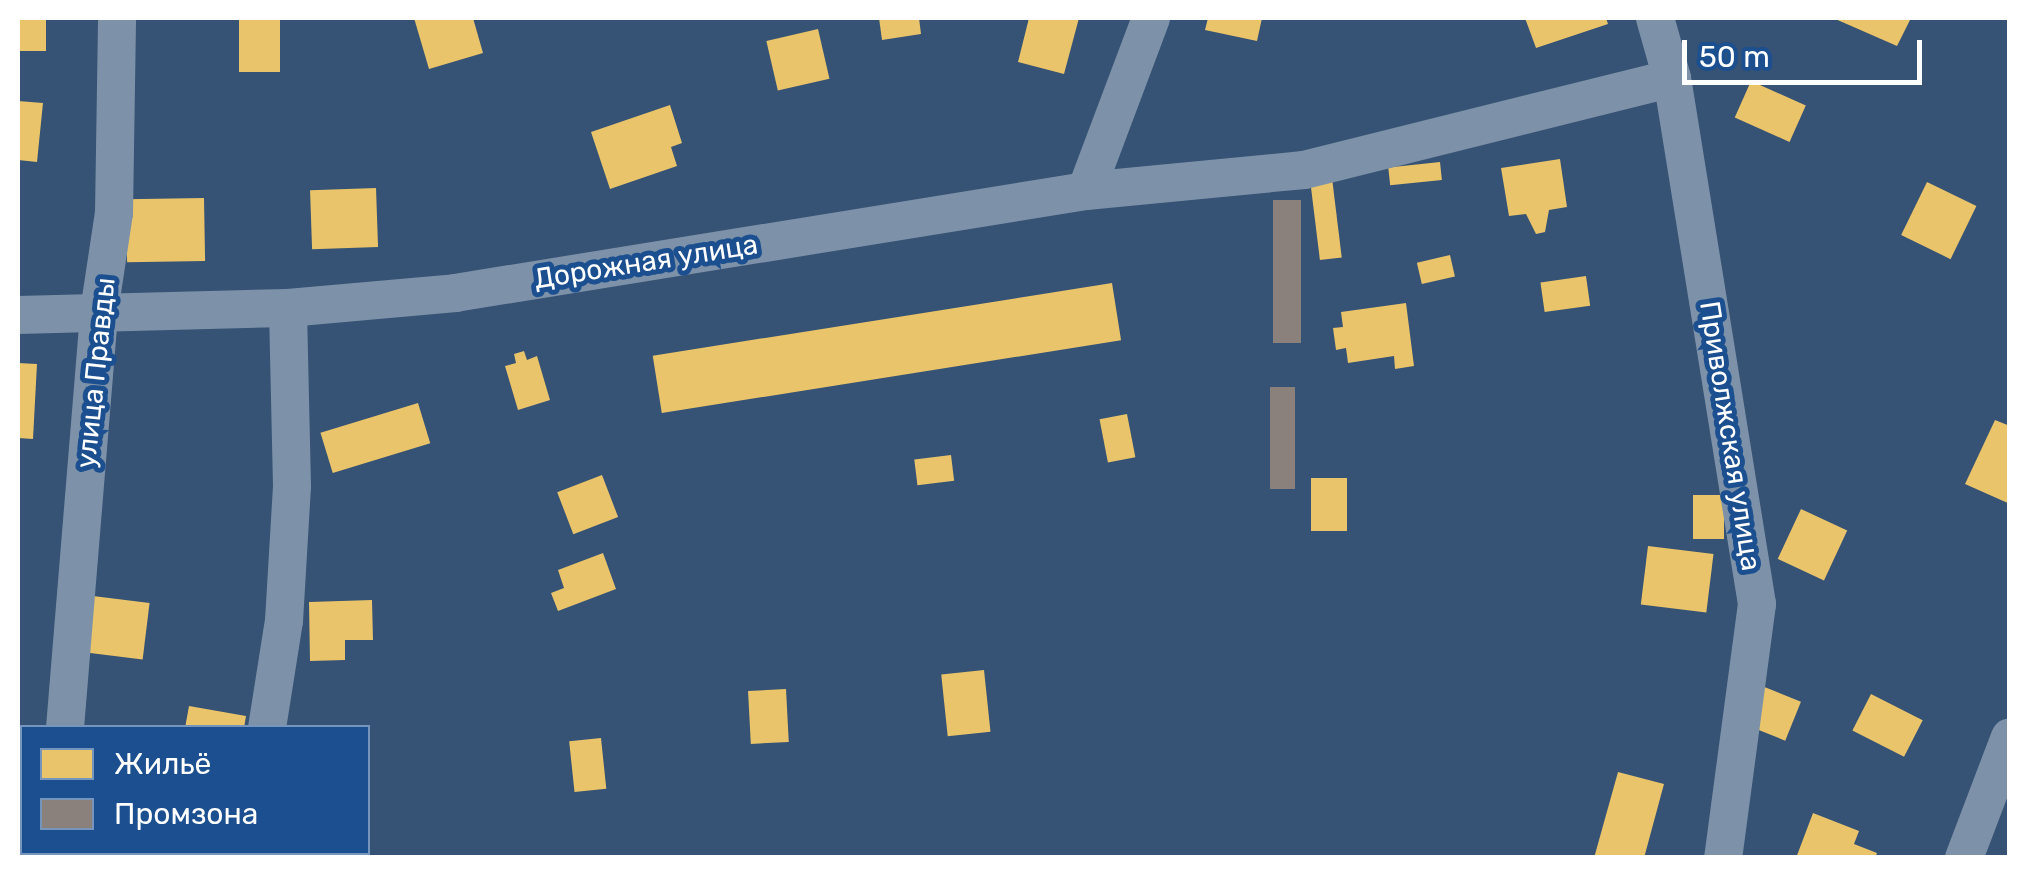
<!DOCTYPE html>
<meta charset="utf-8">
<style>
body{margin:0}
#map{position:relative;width:2027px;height:875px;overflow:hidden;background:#365274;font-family:Rubik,sans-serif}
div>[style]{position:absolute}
.homes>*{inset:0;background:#e9c46a;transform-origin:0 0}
.industry>*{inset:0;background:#8a817c;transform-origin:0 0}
.street>*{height:38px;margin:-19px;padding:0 19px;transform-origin:19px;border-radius:19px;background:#7d92a8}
span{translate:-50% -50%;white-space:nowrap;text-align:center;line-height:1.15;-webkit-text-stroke:10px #1b4f8f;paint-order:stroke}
.street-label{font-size:28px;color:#fff}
.frame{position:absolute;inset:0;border:20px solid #fff;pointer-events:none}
.legend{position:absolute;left:20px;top:725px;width:350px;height:130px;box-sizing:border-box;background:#1b4f8f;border:2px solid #7695bc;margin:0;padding:12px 18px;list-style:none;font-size:30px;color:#fff}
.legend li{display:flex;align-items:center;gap:20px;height:50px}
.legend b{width:50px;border:2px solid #7695bc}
.scale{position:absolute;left:1682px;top:40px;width:240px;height:45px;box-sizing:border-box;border:5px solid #fff;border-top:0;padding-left:12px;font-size:30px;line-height:35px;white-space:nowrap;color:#fff;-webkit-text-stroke:8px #1b4f8f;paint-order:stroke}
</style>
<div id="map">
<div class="homes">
<div style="left:18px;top:18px;width:28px;height:33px"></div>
<div style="left:239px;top:18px;width:41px;height:54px"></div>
<div style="clip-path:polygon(414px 18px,473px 18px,483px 53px,429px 69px)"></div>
<div style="clip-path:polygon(879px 18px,919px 18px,921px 34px,882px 40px)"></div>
<div style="clip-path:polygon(1029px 18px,1079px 18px,1064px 74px,1018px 62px)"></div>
<div style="clip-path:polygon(1208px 18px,1262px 18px,1257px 41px,1205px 30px)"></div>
<div style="clip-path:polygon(1525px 18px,1606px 18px,1608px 24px,1536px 48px)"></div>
<div style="clip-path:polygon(1833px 18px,1911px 18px,1897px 46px)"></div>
<div style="left:818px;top:29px;width:51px;height:53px;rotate:77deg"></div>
<div style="left:1751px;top:81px;width:60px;height:40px;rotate:24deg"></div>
<div style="clip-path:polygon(18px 101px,43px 103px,37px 162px,18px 160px)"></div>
<div style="clip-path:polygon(670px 105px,682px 143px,671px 147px,677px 166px,610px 189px,591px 132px)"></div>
<div style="clip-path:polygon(1560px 159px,1567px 207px,1549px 210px,1545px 232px,1536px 234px,1526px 214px,1509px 216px,1501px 168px)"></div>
<div style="left:1440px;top:162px;width:18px;height:52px;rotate:84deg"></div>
<div style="left:1332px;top:178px;width:80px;height:22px;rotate:83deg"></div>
<div style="left:1927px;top:182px;width:55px;height:59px;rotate:26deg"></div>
<div style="left:376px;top:188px;width:59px;height:66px;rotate:88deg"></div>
<div style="left:204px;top:198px;width:63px;height:78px;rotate:89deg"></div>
<div style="left:1450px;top:255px;width:22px;height:34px;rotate:77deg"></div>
<div style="left:1586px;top:276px;width:30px;height:46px;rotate:82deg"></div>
<div style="left:1112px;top:283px;width:58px;height:465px;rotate:81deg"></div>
<div style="clip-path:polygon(1406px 303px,1414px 366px,1395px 369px,1394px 356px,1348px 363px,1346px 348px,1336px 350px,1333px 328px,1343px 327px,1341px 312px)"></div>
<div style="clip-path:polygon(524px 351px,527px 360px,537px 356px,550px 400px,518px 410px,505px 366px,516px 363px,514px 354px)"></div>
<div style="clip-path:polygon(18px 363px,37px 364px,33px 439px,18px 438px)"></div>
<div style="left:418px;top:403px;width:42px;height:102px;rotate:73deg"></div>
<div style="left:1127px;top:414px;width:44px;height:28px;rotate:79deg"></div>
<div style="clip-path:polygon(1995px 420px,2010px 426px,2010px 504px,1965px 484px)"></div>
<div style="left:951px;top:455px;width:26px;height:37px;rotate:83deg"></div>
<div style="left:602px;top:475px;width:45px;height:48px;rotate:69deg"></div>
<div style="left:1311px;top:478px;width:36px;height:53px"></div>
<div style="left:1724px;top:495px;width:44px;height:31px;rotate:90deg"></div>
<div style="left:1801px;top:509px;width:51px;height:55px;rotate:25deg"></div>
<div style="left:1648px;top:546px;width:66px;height:59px;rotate:7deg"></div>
<div style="clip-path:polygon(603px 553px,616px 589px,558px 611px,551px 593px,564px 588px,558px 570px)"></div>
<div style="left:93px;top:596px;width:57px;height:57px;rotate:7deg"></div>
<div style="clip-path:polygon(372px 600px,373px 640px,345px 640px,345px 660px,310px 661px,309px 602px)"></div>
<div style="left:984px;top:670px;width:62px;height:43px;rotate:84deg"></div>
<div style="left:1762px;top:686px;width:42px;height:42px;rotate:22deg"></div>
<div style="left:786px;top:689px;width:53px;height:38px;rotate:87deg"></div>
<div style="left:1871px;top:694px;width:58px;height:41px;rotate:27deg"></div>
<div style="clip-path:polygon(189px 706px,246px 716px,244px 728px,185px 728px)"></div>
<div style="left:601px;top:738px;width:51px;height:32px;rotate:84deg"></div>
<div style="clip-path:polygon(1618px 772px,1664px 784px,1644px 858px,1594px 858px)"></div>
<div style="clip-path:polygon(1813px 813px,1859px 831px,1854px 844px,1877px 853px,1875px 858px,1796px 858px)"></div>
<div style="left:81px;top:852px;width:68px;height:6px"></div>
</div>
<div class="industry">
<div style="left:1273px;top:200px;width:28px;height:143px"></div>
<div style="left:1270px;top:387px;width:25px;height:102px"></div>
</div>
<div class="street">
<div style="left:1655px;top:18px;width:62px;rotate:74.2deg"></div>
<div style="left:1672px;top:78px;width:533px;rotate:80.82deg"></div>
<div style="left:1757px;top:604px;width:256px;rotate:97.6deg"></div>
<div style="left:1086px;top:191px;width:219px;rotate:-5.5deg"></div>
<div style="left:1304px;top:170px;width:379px;rotate:-14deg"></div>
<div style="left:18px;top:315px;width:270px;rotate:-1.5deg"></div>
<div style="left:288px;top:308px;width:168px;rotate:-5.1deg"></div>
<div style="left:455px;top:293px;width:639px;rotate:-9.18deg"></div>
<div style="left:1086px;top:191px;width:185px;rotate:-69.4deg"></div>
<div style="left:65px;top:728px;width:417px;rotate:-85.3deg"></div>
<div style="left:99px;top:312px;width:100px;rotate:-81.4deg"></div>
<div style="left:114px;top:213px;width:195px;rotate:-89.1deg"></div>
<div style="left:267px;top:728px;width:108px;rotate:-81deg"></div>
<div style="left:284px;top:621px;width:135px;rotate:-86.6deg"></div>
<div style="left:292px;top:486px;width:178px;rotate:-91.3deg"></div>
<div style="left:55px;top:858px;width:6px;rotate:-90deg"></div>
<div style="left:246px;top:858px;width:6px;rotate:-90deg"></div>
<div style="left:1964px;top:858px;width:129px;rotate:-69.2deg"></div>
</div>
<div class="street-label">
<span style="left:646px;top:262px;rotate:-9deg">Дорожная улица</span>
<span style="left:96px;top:373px;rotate:-84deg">улица Правды</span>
<span style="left:1730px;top:436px;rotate:81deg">Приволжская улица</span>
</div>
<div class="frame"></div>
<ul class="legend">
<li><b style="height:28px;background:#e9c46a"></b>Жильё</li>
<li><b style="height:28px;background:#8a817c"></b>Промзона</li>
</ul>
<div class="scale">50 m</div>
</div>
